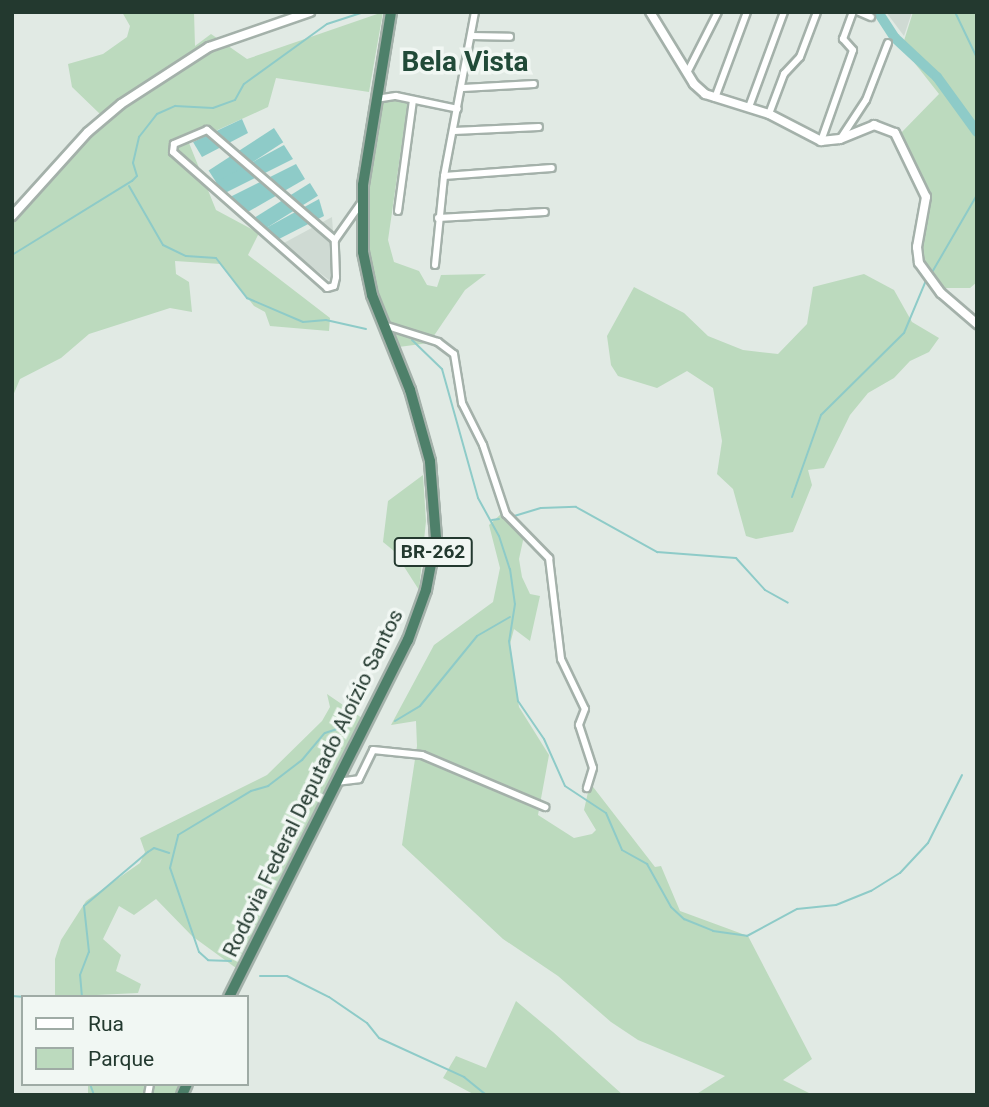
<!DOCTYPE html>
<meta charset="utf-8">
<style>
body{margin:0}
#map{position:relative;width:989px;height:1107px;overflow:hidden;background:#e1eae4;font-family:Roboto,sans-serif}
div>[style]{position:absolute}
.built>*{inset:0;background:#cfdad3}
.green>*{inset:0;background:#bcdabe;transform-origin:0 0}
.water>*{inset:0;background:#8ecbc8;transform-origin:0 0}
.stream>*{height:2px;margin:-1px;padding:0 1px;transform-origin:1px;border-radius:1px;background:#8ecbc8}
.river>*{height:10px;margin:-5px;padding:0 5px;transform-origin:5px;border-radius:5px;background:#8ecbc8}
.roads{filter:drop-shadow(2px 0 #a4b1aa) drop-shadow(-2px 0 #a4b1aa) drop-shadow(0 2px #a4b1aa) drop-shadow(0 -2px #a4b1aa)}
.minor>*{height:6px;margin:-3px;padding:0 3px;transform-origin:3px;border-radius:3px;background:#fff}
.tertiary>*{height:8px;margin:-4px;padding:0 4px;transform-origin:4px;border-radius:4px;background:#fff}
.trunk>*{height:10px;margin:-5px;padding:0 5px;transform-origin:5px;border-radius:5px;background:#4e806a}
span{translate:-50% -50%;white-space:nowrap;text-align:center;line-height:1.15;-webkit-text-stroke:7px #f1f7f3;paint-order:stroke}
.shield-label span{padding:2px 5px;background:#f1f7f3;border:2px solid;border-radius:5px;-webkit-text-stroke-width:0}
.shield-label{font-size:19px;color:#23392f;font-weight:700}
.street-label{font-size:21px;color:#23392f}
.district-label{font-size:28px;color:#214a38;font-weight:700}
.frame{position:absolute;inset:0;border:14px solid #23392f;pointer-events:none}
.legend{position:absolute;left:21px;top:995px;width:228px;height:91px;box-sizing:border-box;background:#f1f7f3;border:2px solid #9faba5;margin:0;padding:9px 12px;list-style:none;font-size:21px;color:#23392f}
.legend li{display:flex;align-items:center;gap:14px;height:35px}
.legend b{width:35px;border:2px solid #9faba5}
</style>
<div id="map">
<div class="built">
<div style="clip-path:polygon(886px 12px,912px 12px,904px 36px)"></div>
<div style="clip-path:polygon(332px 217px,336px 276px,329px 280px,282px 244px)"></div>
</div>
<div class="green">
<div style="clip-path:polygon(122px 12px,194px 12px,195px 46px,211px 34px,247px 59px,383px 12px,369px 92px,276px 78px,268px 107px,189px 143px,216px 210px,259px 233px,248px 255px,330px 318px,329px 331px,270px 326px,265px 312px,254px 306px,221px 264px,175px 261px,176px 274px,189px 282px,192px 312px,170px 308px,89px 334px,61px 358px,20px 379px,12px 398px,12px 216px,50px 179px,77px 136px,100px 114px,72px 87px,68px 64px,103px 54px,127px 37px,130px 26px)"></div>
<div style="clip-path:polygon(913px 12px,977px 12px,977px 282px,970px 288px,945px 288px,925px 275px,920px 252px,929px 201px,923px 177px,900px 134px,939px 94px,902px 47px)"></div>
<div style="clip-path:polygon(393px 99px,408px 101px,388px 240px,394px 262px,419px 271px,427px 285px,437px 287px,441px 275px,486px 274px,465px 290px,429px 343px,391px 348px,363px 245px,365px 186px,379px 102px)"></div>
<div style="clip-path:polygon(864px 274px,894px 290px,912px 322px,939px 338px,929px 352px,910px 361px,894px 378px,868px 393px,850px 415px,824px 468px,808px 470px,812px 485px,793px 532px,756px 539px,746px 536px,733px 489px,717px 474px,722px 441px,713px 388px,687px 371px,657px 388px,618px 376px,611px 365px,607px 336px,634px 287px,684px 313px,708px 336px,743px 350px,778px 354px,807px 324px,813px 287px)"></div>
<div style="clip-path:polygon(423px 475px,426px 521px,419px 590px,394px 551px,383px 542px,388px 501px)"></div>
<div style="clip-path:polygon(501px 514px,524px 536px,519px 559px,522px 577px,530px 594px,540px 596px,530px 641px,514px 629px,510px 644px,519px 707px,549px 755px,538px 815px,574px 838px,592px 834px,596px 830px,584px 810px,590px 783px,655px 867px,661px 866px,680px 911px,748px 936px,812px 1059px,783px 1080px,813px 1095px,695px 1095px,725px 1076px,638px 1040px,611px 1022px,558px 976px,503px 939px,402px 845px,417px 746px,416px 721px,391px 725px,434px 645px,493px 602px,500px 568px,489px 525px)"></div>
<div style="clip-path:polygon(327px 694px,362px 718px,236px 968px,192px 936px,156px 899px,134px 915px,119px 906px,103px 939px,121px 955px,116px 971px,141px 984px,138px 993px,55px 997px,55px 959px,61px 940px,86px 901px,140px 863px,145px 852px,140px 838px,267px 775px,322px 721px,330px 707px)"></div>
<div style="clip-path:polygon(516px 1001px,553px 1032px,623px 1095px,475px 1095px,443px 1078px,456px 1056px,486px 1068px)"></div>
<div style="left:88px;top:1084px;width:91px;height:13px"></div>
</div>
<div class="water">
<div style="clip-path:polygon(242px 119px,248px 133px,202px 157px,193px 142px)"></div>
<div style="left:274px;top:128px;width:17px;height:78px;rotate:57deg"></div>
<div style="clip-path:polygon(284px 145px,293px 159px,223px 194px,216px 182px)"></div>
<div style="clip-path:polygon(296px 164px,305px 179px,246px 213px,226px 199px)"></div>
<div style="left:310px;top:183px;width:15px;height:68px;rotate:58deg"></div>
<div style="clip-path:polygon(319px 199px,324px 216px,277px 240px,266px 228px)"></div>
</div>
<div class="stream">
<div style="left:955px;top:12px;width:51px;rotate:64.4deg"></div>
<div style="left:977px;top:64px;width:8px;rotate:90deg"></div>
<div style="left:129px;top:186px;width:68px;rotate:60deg"></div>
<div style="left:163px;top:245px;width:25px;rotate:26deg"></div>
<div style="left:186px;top:256px;width:30px;rotate:4deg"></div>
<div style="left:216px;top:258px;width:51px;rotate:52.2deg"></div>
<div style="left:247px;top:298px;width:61px;rotate:23.2deg"></div>
<div style="left:303px;top:322px;width:23px;rotate:-5deg"></div>
<div style="left:326px;top:320px;width:41px;rotate:12.7deg"></div>
<div style="left:12px;top:255px;width:141px;rotate:-31.7deg"></div>
<div style="left:132px;top:181px;width:7px;rotate:-45deg"></div>
<div style="left:137px;top:176px;width:14px;rotate:-107deg"></div>
<div style="left:133px;top:163px;width:27px;rotate:-77deg"></div>
<div style="left:139px;top:137px;width:29px;rotate:-52deg"></div>
<div style="left:157px;top:114px;width:20px;rotate:-24deg"></div>
<div style="left:175px;top:106px;width:38px;rotate:3deg"></div>
<div style="left:213px;top:108px;width:23px;rotate:-20deg"></div>
<div style="left:235px;top:100px;width:18px;rotate:-61deg"></div>
<div style="left:244px;top:84px;width:102px;rotate:-35.9deg"></div>
<div style="left:327px;top:24px;width:38px;rotate:-18deg"></div>
<div style="left:931px;top:274px;width:91px;rotate:-59.8deg"></div>
<div style="left:412px;top:340px;width:42px;rotate:44deg"></div>
<div style="left:442px;top:369px;width:134px;rotate:74.4deg"></div>
<div style="left:478px;top:498px;width:43px;rotate:61.1deg"></div>
<div style="left:499px;top:536px;width:35px;rotate:72deg"></div>
<div style="left:510px;top:569px;width:35px;rotate:82deg"></div>
<div style="left:515px;top:604px;width:37px;rotate:99deg"></div>
<div style="left:509px;top:641px;width:61px;rotate:81.5deg"></div>
<div style="left:518px;top:701px;width:46px;rotate:55.6deg"></div>
<div style="left:544px;top:739px;width:51px;rotate:65.9deg"></div>
<div style="left:565px;top:786px;width:49px;rotate:33.4deg"></div>
<div style="left:606px;top:813px;width:40px;rotate:66.6deg"></div>
<div style="left:622px;top:850px;width:29px;rotate:29deg"></div>
<div style="left:647px;top:864px;width:49px;rotate:60.8deg"></div>
<div style="left:671px;top:907px;width:18px;rotate:43deg"></div>
<div style="left:684px;top:919px;width:31px;rotate:22deg"></div>
<div style="left:713px;top:931px;width:34px;rotate:8deg"></div>
<div style="left:747px;top:936px;width:57px;rotate:-28.4deg"></div>
<div style="left:797px;top:909px;width:39px;rotate:-6deg"></div>
<div style="left:836px;top:905px;width:38px;rotate:-22deg"></div>
<div style="left:871px;top:891px;width:34px;rotate:-32deg"></div>
<div style="left:900px;top:873px;width:41px;rotate:-47deg"></div>
<div style="left:928px;top:843px;width:76px;rotate:-63.4deg"></div>
<div style="left:792px;top:497px;width:87px;rotate:-70.5deg"></div>
<div style="left:821px;top:415px;width:117px;rotate:-44.7deg"></div>
<div style="left:904px;top:333px;width:60px;rotate:-67.3deg"></div>
<div style="left:511px;top:517px;width:31px;rotate:-17deg"></div>
<div style="left:541px;top:508px;width:35px;rotate:-2deg"></div>
<div style="left:576px;top:507px;width:93px;rotate:29.1deg"></div>
<div style="left:657px;top:552px;width:79px;rotate:4.3deg"></div>
<div style="left:736px;top:558px;width:43px;rotate:47.8deg"></div>
<div style="left:765px;top:590px;width:26px;rotate:29deg"></div>
<div style="left:492px;top:520px;width:7px;rotate:-8deg"></div>
<div style="left:395px;top:721px;width:29px;rotate:-31deg"></div>
<div style="left:420px;top:706px;width:90px;rotate:-50.8deg"></div>
<div style="left:477px;top:636px;width:38px;rotate:-30deg"></div>
<div style="left:231px;top:961px;width:23px;rotate:-178deg"></div>
<div style="left:208px;top:960px;width:12px;rotate:-138deg"></div>
<div style="left:199px;top:952px;width:89px;rotate:-109deg"></div>
<div style="left:170px;top:868px;width:34px;rotate:-76deg"></div>
<div style="left:178px;top:835px;width:85px;rotate:-31.1deg"></div>
<div style="left:251px;top:791px;width:18px;rotate:-16deg"></div>
<div style="left:268px;top:786px;width:43px;rotate:-37.4deg"></div>
<div style="left:302px;top:760px;width:35px;rotate:-50deg"></div>
<div style="left:325px;top:733px;width:20px;rotate:-18deg"></div>
<div style="left:260px;top:976px;width:27px"></div>
<div style="left:287px;top:976px;width:47px;rotate:26.6deg"></div>
<div style="left:329px;top:997px;width:46px;rotate:34.4deg"></div>
<div style="left:367px;top:1023px;width:19px;rotate:51deg"></div>
<div style="left:379px;top:1038px;width:94px;rotate:24.6deg"></div>
<div style="left:464px;top:1077px;width:28px;rotate:39deg"></div>
<div style="left:12px;top:996px;width:14px;rotate:4deg"></div>
<div style="left:82px;top:997px;width:22px;rotate:-95deg"></div>
<div style="left:80px;top:975px;width:25px;rotate:-69deg"></div>
<div style="left:89px;top:952px;width:46px;rotate:-96.2deg"></div>
<div style="left:84px;top:906px;width:84px;rotate:-40.2deg"></div>
<div style="left:148px;top:852px;width:7px;rotate:-34deg"></div>
<div style="left:154px;top:848px;width:16px;rotate:18deg"></div>
<div style="left:90px;top:1084px;width:12px;rotate:70deg"></div>
</div>
<div class="river">
<div style="left:878px;top:12px;width:31px;rotate:57deg"></div>
<div style="left:895px;top:38px;width:57px;rotate:42.9deg"></div>
<div style="left:937px;top:77px;width:68px;rotate:54deg"></div>
</div>
<div class="roads">
<div class="minor">
<div style="left:859px;top:12px;width:13px;rotate:23deg"></div>
<div style="left:471px;top:36px;width:39px;rotate:1deg"></div>
<div style="left:687px;top:73px;width:68px;rotate:-63.1deg"></div>
<div style="left:463px;top:88px;width:71px;rotate:-3.2deg"></div>
<div style="left:715px;top:98px;width:92px;rotate:-69.6deg"></div>
<div style="left:376px;top:99px;width:20px;rotate:-9deg"></div>
<div style="left:396px;top:96px;width:63px;rotate:11.8deg"></div>
<div style="left:749px;top:107px;width:101px;rotate:-69.8deg"></div>
<div style="left:769px;top:114px;width:43px;rotate:-69.4deg"></div>
<div style="left:784px;top:74px;width:23px;rotate:-47deg"></div>
<div style="left:800px;top:57px;width:48px;rotate:-69.3deg"></div>
<div style="left:454px;top:131px;width:85px;rotate:-2.7deg"></div>
<div style="left:841px;top:138px;width:45px;rotate:-56.7deg"></div>
<div style="left:866px;top:100px;width:61px;rotate:-68.9deg"></div>
<div style="left:821px;top:141px;width:96px;rotate:-70.6deg"></div>
<div style="left:853px;top:50px;width:15px;rotate:-132deg"></div>
<div style="left:843px;top:39px;width:29px;rotate:-70deg"></div>
<div style="left:444px;top:176px;width:108px;rotate:-4.2deg"></div>
<div style="left:398px;top:211px;width:112px;rotate:-82.3deg"></div>
<div style="left:438px;top:218px;width:107px;rotate:-3.2deg"></div>
<div style="left:335px;top:240px;width:169px;rotate:-139.3deg"></div>
<div style="left:207px;top:130px;width:36px;rotate:157deg"></div>
<div style="left:174px;top:144px;width:8px;rotate:97deg"></div>
<div style="left:173px;top:152px;width:205px;rotate:41.4deg"></div>
<div style="left:327px;top:288px;width:7px;rotate:-16deg"></div>
<div style="left:334px;top:286px;width:9px;rotate:-77deg"></div>
<div style="left:336px;top:277px;width:37px;rotate:-92deg"></div>
<div style="left:335px;top:240px;width:45px;rotate:-54.9deg"></div>
<div style="left:435px;top:265px;width:89px;rotate:-84.2deg"></div>
<div style="left:444px;top:176px;width:167px;rotate:-79.3deg"></div>
<div style="left:384px;top:325px;width:57px;rotate:17.5deg"></div>
<div style="left:438px;top:342px;width:20px;rotate:37deg"></div>
<div style="left:454px;top:354px;width:50px;rotate:80.7deg"></div>
<div style="left:462px;top:403px;width:47px;rotate:63.4deg"></div>
<div style="left:483px;top:445px;width:73px;rotate:71.6deg"></div>
<div style="left:506px;top:514px;width:62px;rotate:45.7deg"></div>
<div style="left:549px;top:558px;width:102px;rotate:83.2deg"></div>
<div style="left:561px;top:659px;width:55px;rotate:64.4deg"></div>
<div style="left:585px;top:709px;width:17px;rotate:111deg"></div>
<div style="left:579px;top:725px;width:45px;rotate:72deg"></div>
<div style="left:593px;top:768px;width:21px;rotate:107deg"></div>
<div style="left:336px;top:782px;width:23px;rotate:-7deg"></div>
<div style="left:359px;top:779px;width:32px;rotate:-64deg"></div>
<div style="left:373px;top:750px;width:49px;rotate:5.8deg"></div>
<div style="left:422px;top:755px;width:134px;rotate:22.9deg"></div>
<div style="left:148px;top:1095px;width:11px;rotate:-80deg"></div>
</div>
<div class="tertiary">
<div style="left:650px;top:12px;width:84px;rotate:58.6deg"></div>
<div style="left:694px;top:84px;width:15px;rotate:42deg"></div>
<div style="left:705px;top:94px;width:67px;rotate:17.4deg"></div>
<div style="left:769px;top:114px;width:59px;rotate:27.4deg"></div>
<div style="left:821px;top:141px;width:19px;rotate:-6deg"></div>
<div style="left:840px;top:139px;width:37px;rotate:-22deg"></div>
<div style="left:874px;top:125px;width:22px;rotate:21deg"></div>
<div style="left:895px;top:133px;width:71px;rotate:64.2deg"></div>
<div style="left:926px;top:197px;width:51px;rotate:100.2deg"></div>
<div style="left:917px;top:247px;width:16px;rotate:83deg"></div>
<div style="left:919px;top:263px;width:37px;rotate:54deg"></div>
<div style="left:941px;top:293px;width:48px;rotate:40.7deg"></div>
<div style="left:12px;top:216px;width:113px;rotate:-47.9deg"></div>
<div style="left:88px;top:132px;width:43px;rotate:-40.3deg"></div>
<div style="left:121px;top:104px;width:105px;rotate:-32.9deg"></div>
<div style="left:209px;top:47px;width:107px;rotate:-19.1deg"></div>
</div>
<div class="trunk">
<div style="left:229px;top:997px;width:399px;rotate:-63.4deg"></div>
<div style="left:408px;top:640px;width:53px;rotate:-70.2deg"></div>
<div style="left:426px;top:590px;width:53px;rotate:-79.1deg"></div>
<div style="left:436px;top:538px;width:77px;rotate:-94.5deg"></div>
<div style="left:430px;top:461px;width:74px;rotate:-105.7deg"></div>
<div style="left:410px;top:390px;width:102px;rotate:-111.8deg"></div>
<div style="left:372px;top:295px;width:44px;rotate:-101.8deg"></div>
<div style="left:363px;top:252px;width:67px;rotate:-90deg"></div>
<div style="left:363px;top:185px;width:175px;rotate:-80.8deg"></div>
<div style="left:182px;top:1095px;width:12px;rotate:-66deg"></div>
</div>
</div>
<div class="shield-label">
<span style="left:433px;top:552px">BR-262</span>
</div>
<div class="street-label">
<span style="left:313px;top:783px;rotate:-64deg">Rodovia Federal Deputado Aloízio Santos</span>
</div>
<div class="district-label">
<span style="left:465px;top:62px">Bela Vista</span>
</div>
<div class="frame"></div>
<ul class="legend">
<li><b style="height:9px;background:#fff"></b>Rua</li>
<li><b style="height:19px;background:#bcdabe"></b>Parque</li>
</ul>
</div>
